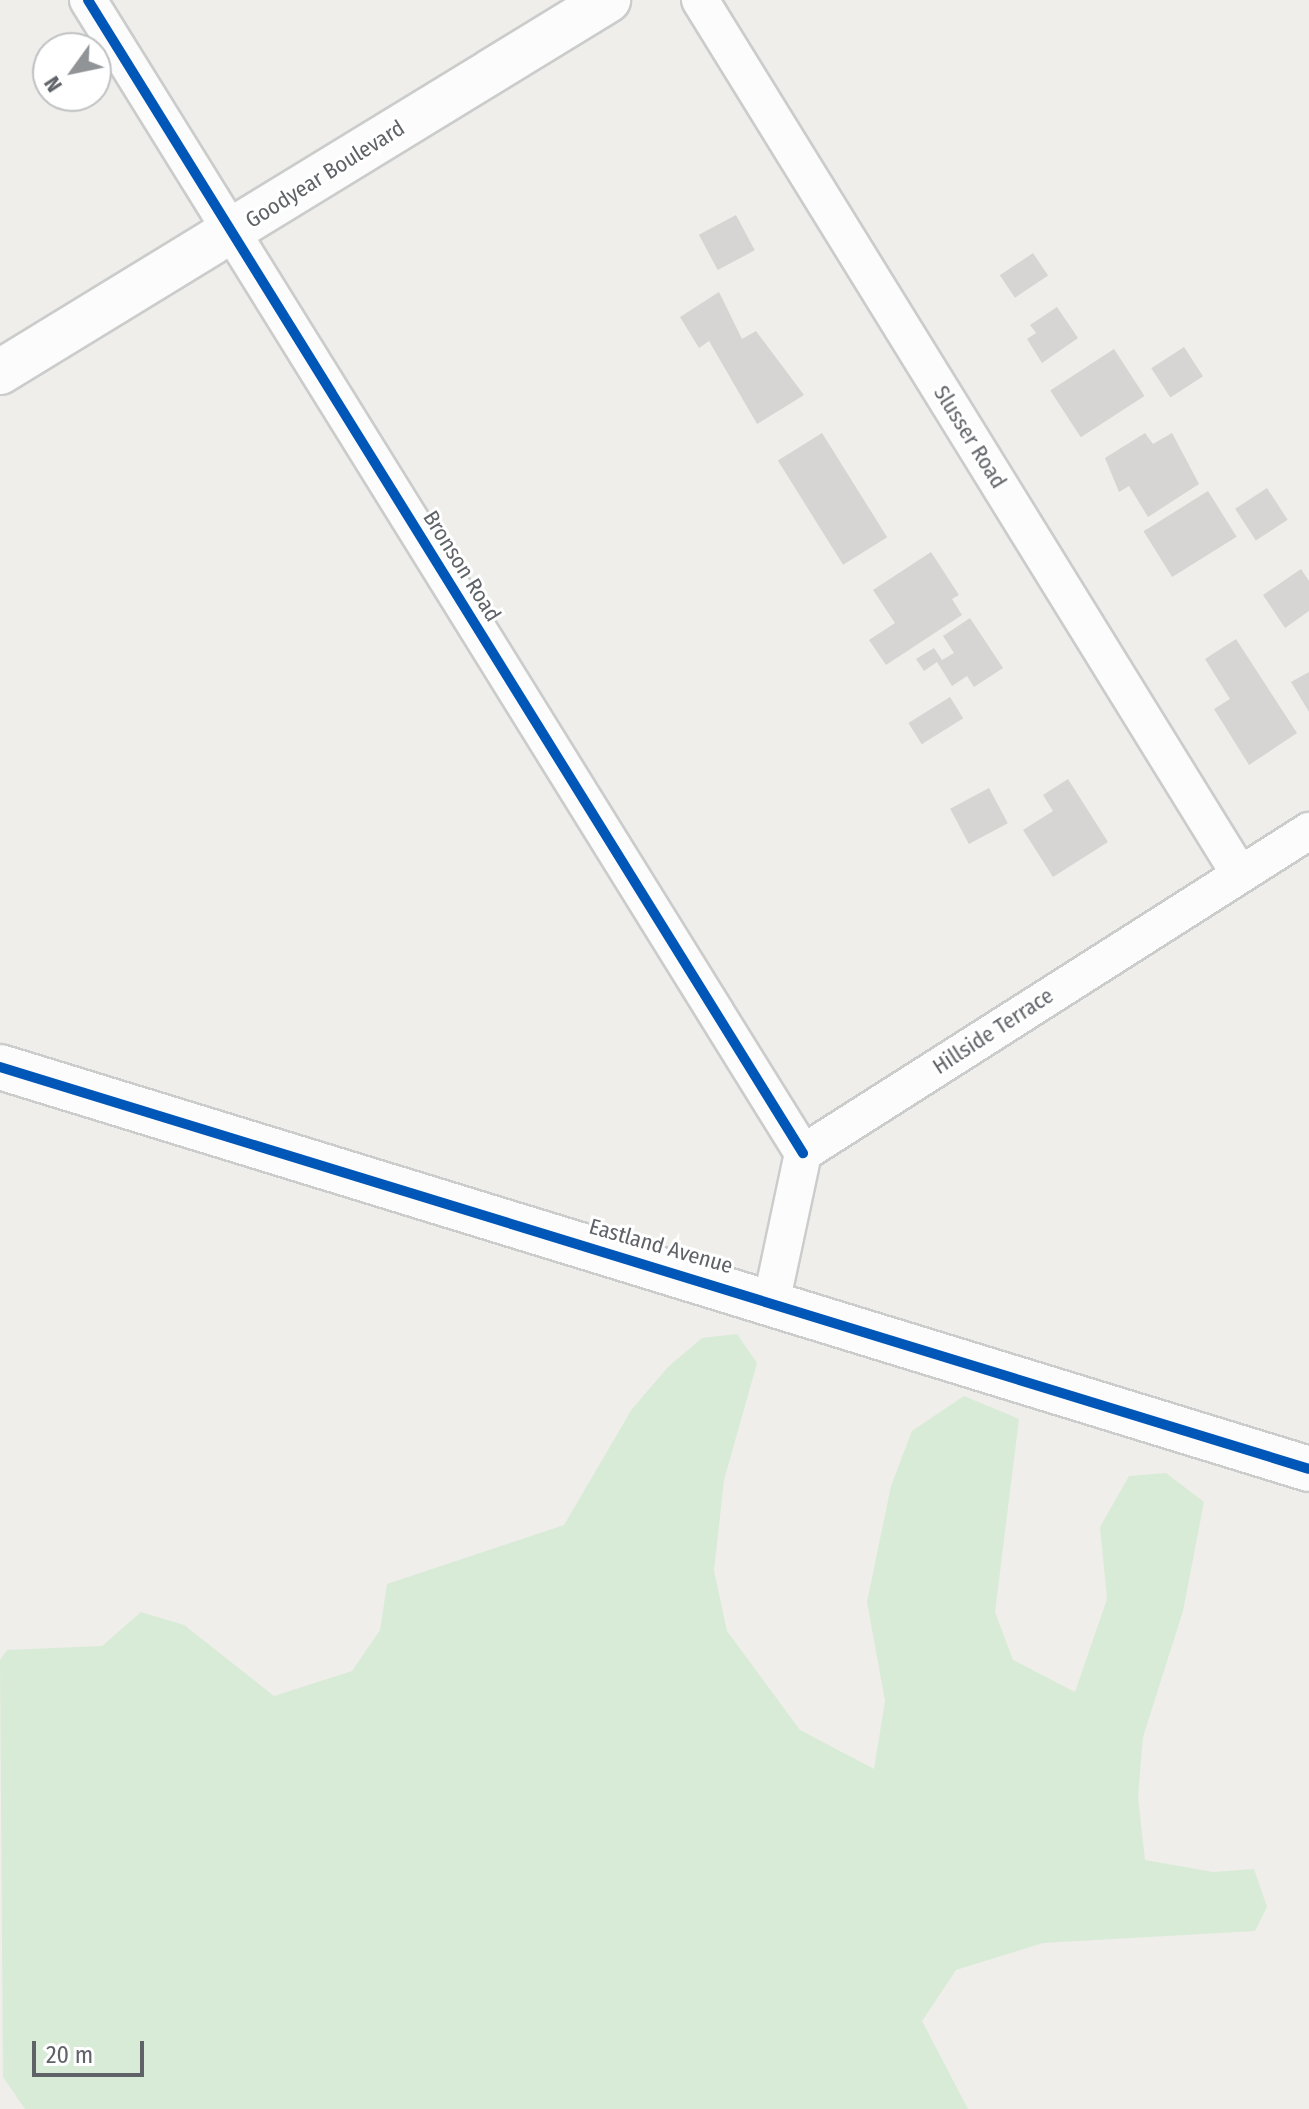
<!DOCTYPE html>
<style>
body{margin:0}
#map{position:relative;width:1309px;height:2109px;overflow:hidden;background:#efeeea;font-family:"Fira Sans Condensed",sans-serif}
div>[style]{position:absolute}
.green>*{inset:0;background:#d8ebd6}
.building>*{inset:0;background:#d6d5d3;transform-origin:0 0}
.roads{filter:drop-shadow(2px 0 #cbcccc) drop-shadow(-2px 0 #cbcccc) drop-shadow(0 2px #cbcccc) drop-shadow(0 -2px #cbcccc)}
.minor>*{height:36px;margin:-18px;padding:0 18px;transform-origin:18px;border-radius:18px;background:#fdfcfc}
.tertiary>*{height:44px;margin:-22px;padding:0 22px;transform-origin:22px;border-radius:22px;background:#fdfcfc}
.cycleway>*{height:10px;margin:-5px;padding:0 5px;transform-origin:5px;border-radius:5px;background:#0057b8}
span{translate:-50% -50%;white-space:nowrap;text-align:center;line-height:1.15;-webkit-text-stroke:6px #fff;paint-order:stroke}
.street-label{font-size:22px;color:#5f6368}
.north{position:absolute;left:32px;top:32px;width:80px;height:80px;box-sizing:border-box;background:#fff;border:2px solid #bfc1c3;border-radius:50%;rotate:237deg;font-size:22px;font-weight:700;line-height:32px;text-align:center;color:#5f6368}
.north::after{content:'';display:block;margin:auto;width:28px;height:36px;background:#919496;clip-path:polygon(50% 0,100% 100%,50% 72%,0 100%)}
.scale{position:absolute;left:32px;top:2041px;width:112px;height:36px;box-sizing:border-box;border:4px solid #5f6368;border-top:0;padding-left:10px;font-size:24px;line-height:28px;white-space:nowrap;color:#5f6368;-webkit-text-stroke:6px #fff;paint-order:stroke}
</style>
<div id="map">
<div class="green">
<div style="clip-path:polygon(737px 1334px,757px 1363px,724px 1480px,714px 1571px,727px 1631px,800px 1730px,874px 1769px,885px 1701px,867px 1602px,891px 1486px,912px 1431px,964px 1396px,1019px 1419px,995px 1612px,1013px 1660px,1075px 1692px,1107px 1599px,1100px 1527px,1129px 1476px,1166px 1473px,1204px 1502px,1183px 1611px,1143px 1737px,1138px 1797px,1145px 1860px,1213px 1872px,1254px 1869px,1267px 1907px,1255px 1931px,1043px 1943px,956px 1970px,922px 2021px,968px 2109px,25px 2109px,3px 2077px,0 1660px,7px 1650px,102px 1646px,141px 1612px,184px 1625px,274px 1696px,352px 1671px,380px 1630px,387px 1584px,564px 1525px,632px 1409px,668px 1367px,702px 1338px)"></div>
</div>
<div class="building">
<div style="left:736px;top:215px;width:40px;height:42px;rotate:62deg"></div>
<div style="left:1033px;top:253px;width:27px;height:40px;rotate:56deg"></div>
<div style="clip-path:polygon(719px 292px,742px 339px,756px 331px,804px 395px,757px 424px,709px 341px,699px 348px,680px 317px)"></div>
<div style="clip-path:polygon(1057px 307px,1078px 338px,1042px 363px,1027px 339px,1036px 333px,1030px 325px)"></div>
<div style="left:1184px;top:347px;width:35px;height:39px;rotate:57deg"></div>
<div style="left:1114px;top:349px;width:56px;height:76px;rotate:57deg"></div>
<div style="left:822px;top:433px;width:123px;height:52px;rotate:58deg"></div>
<div style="clip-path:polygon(1145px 433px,1153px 444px,1172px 433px,1199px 484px,1148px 517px,1129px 486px,1119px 492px,1105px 458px)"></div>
<div style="left:1267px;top:488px;width:38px;height:38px;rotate:57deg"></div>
<div style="left:1208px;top:491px;width:54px;height:76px;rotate:58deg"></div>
<div style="clip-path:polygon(931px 552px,959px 595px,952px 599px,962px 615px,886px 665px,869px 640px,895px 623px,873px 590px)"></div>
<div style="clip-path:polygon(1301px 569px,1309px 581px,1309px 611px,1285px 628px,1263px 595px)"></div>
<div style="clip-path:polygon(970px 618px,1003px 668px,974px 687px,967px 676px,952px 686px,937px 662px,924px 671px,916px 659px,934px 648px,942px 660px,954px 653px,943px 636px)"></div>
<div style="clip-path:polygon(1236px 639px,1297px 733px,1249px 765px,1214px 709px,1230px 699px,1205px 659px)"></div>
<div style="clip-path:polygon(1309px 672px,1309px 712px,1291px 682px)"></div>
<div style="left:950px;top:697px;width:25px;height:49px;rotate:58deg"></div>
<div style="clip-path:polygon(1068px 779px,1108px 842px,1053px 877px,1023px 830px,1053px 811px,1043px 795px)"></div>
<div style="left:989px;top:788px;width:40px;height:44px;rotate:62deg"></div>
</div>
<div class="roads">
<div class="minor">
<div style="left:88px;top:0;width:1357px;rotate:58.2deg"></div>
<div style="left:700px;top:0;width:1026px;rotate:58.31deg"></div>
<div style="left:772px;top:1299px;width:149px;rotate:-78deg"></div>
<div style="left:803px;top:1153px;width:600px;rotate:-32.47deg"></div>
</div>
<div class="tertiary">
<div style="left:0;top:372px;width:713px;rotate:-31.46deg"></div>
<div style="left:0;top:1067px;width:1369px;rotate:17.07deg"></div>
</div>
</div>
<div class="cycleway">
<div style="left:88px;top:0;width:1357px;rotate:58.2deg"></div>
<div style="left:0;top:1067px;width:1369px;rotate:17.07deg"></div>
</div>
<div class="street-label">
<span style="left:325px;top:174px;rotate:-32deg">Goodyear Boulevard</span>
<span style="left:970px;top:437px;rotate:58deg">Slusser Road</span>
<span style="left:462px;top:566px;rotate:58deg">Bronson Road</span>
<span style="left:993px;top:1031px;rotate:-33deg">Hillside Terrace</span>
<span style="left:661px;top:1246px;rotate:16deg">Eastland Avenue</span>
</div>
<div class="north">N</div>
<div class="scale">20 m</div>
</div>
